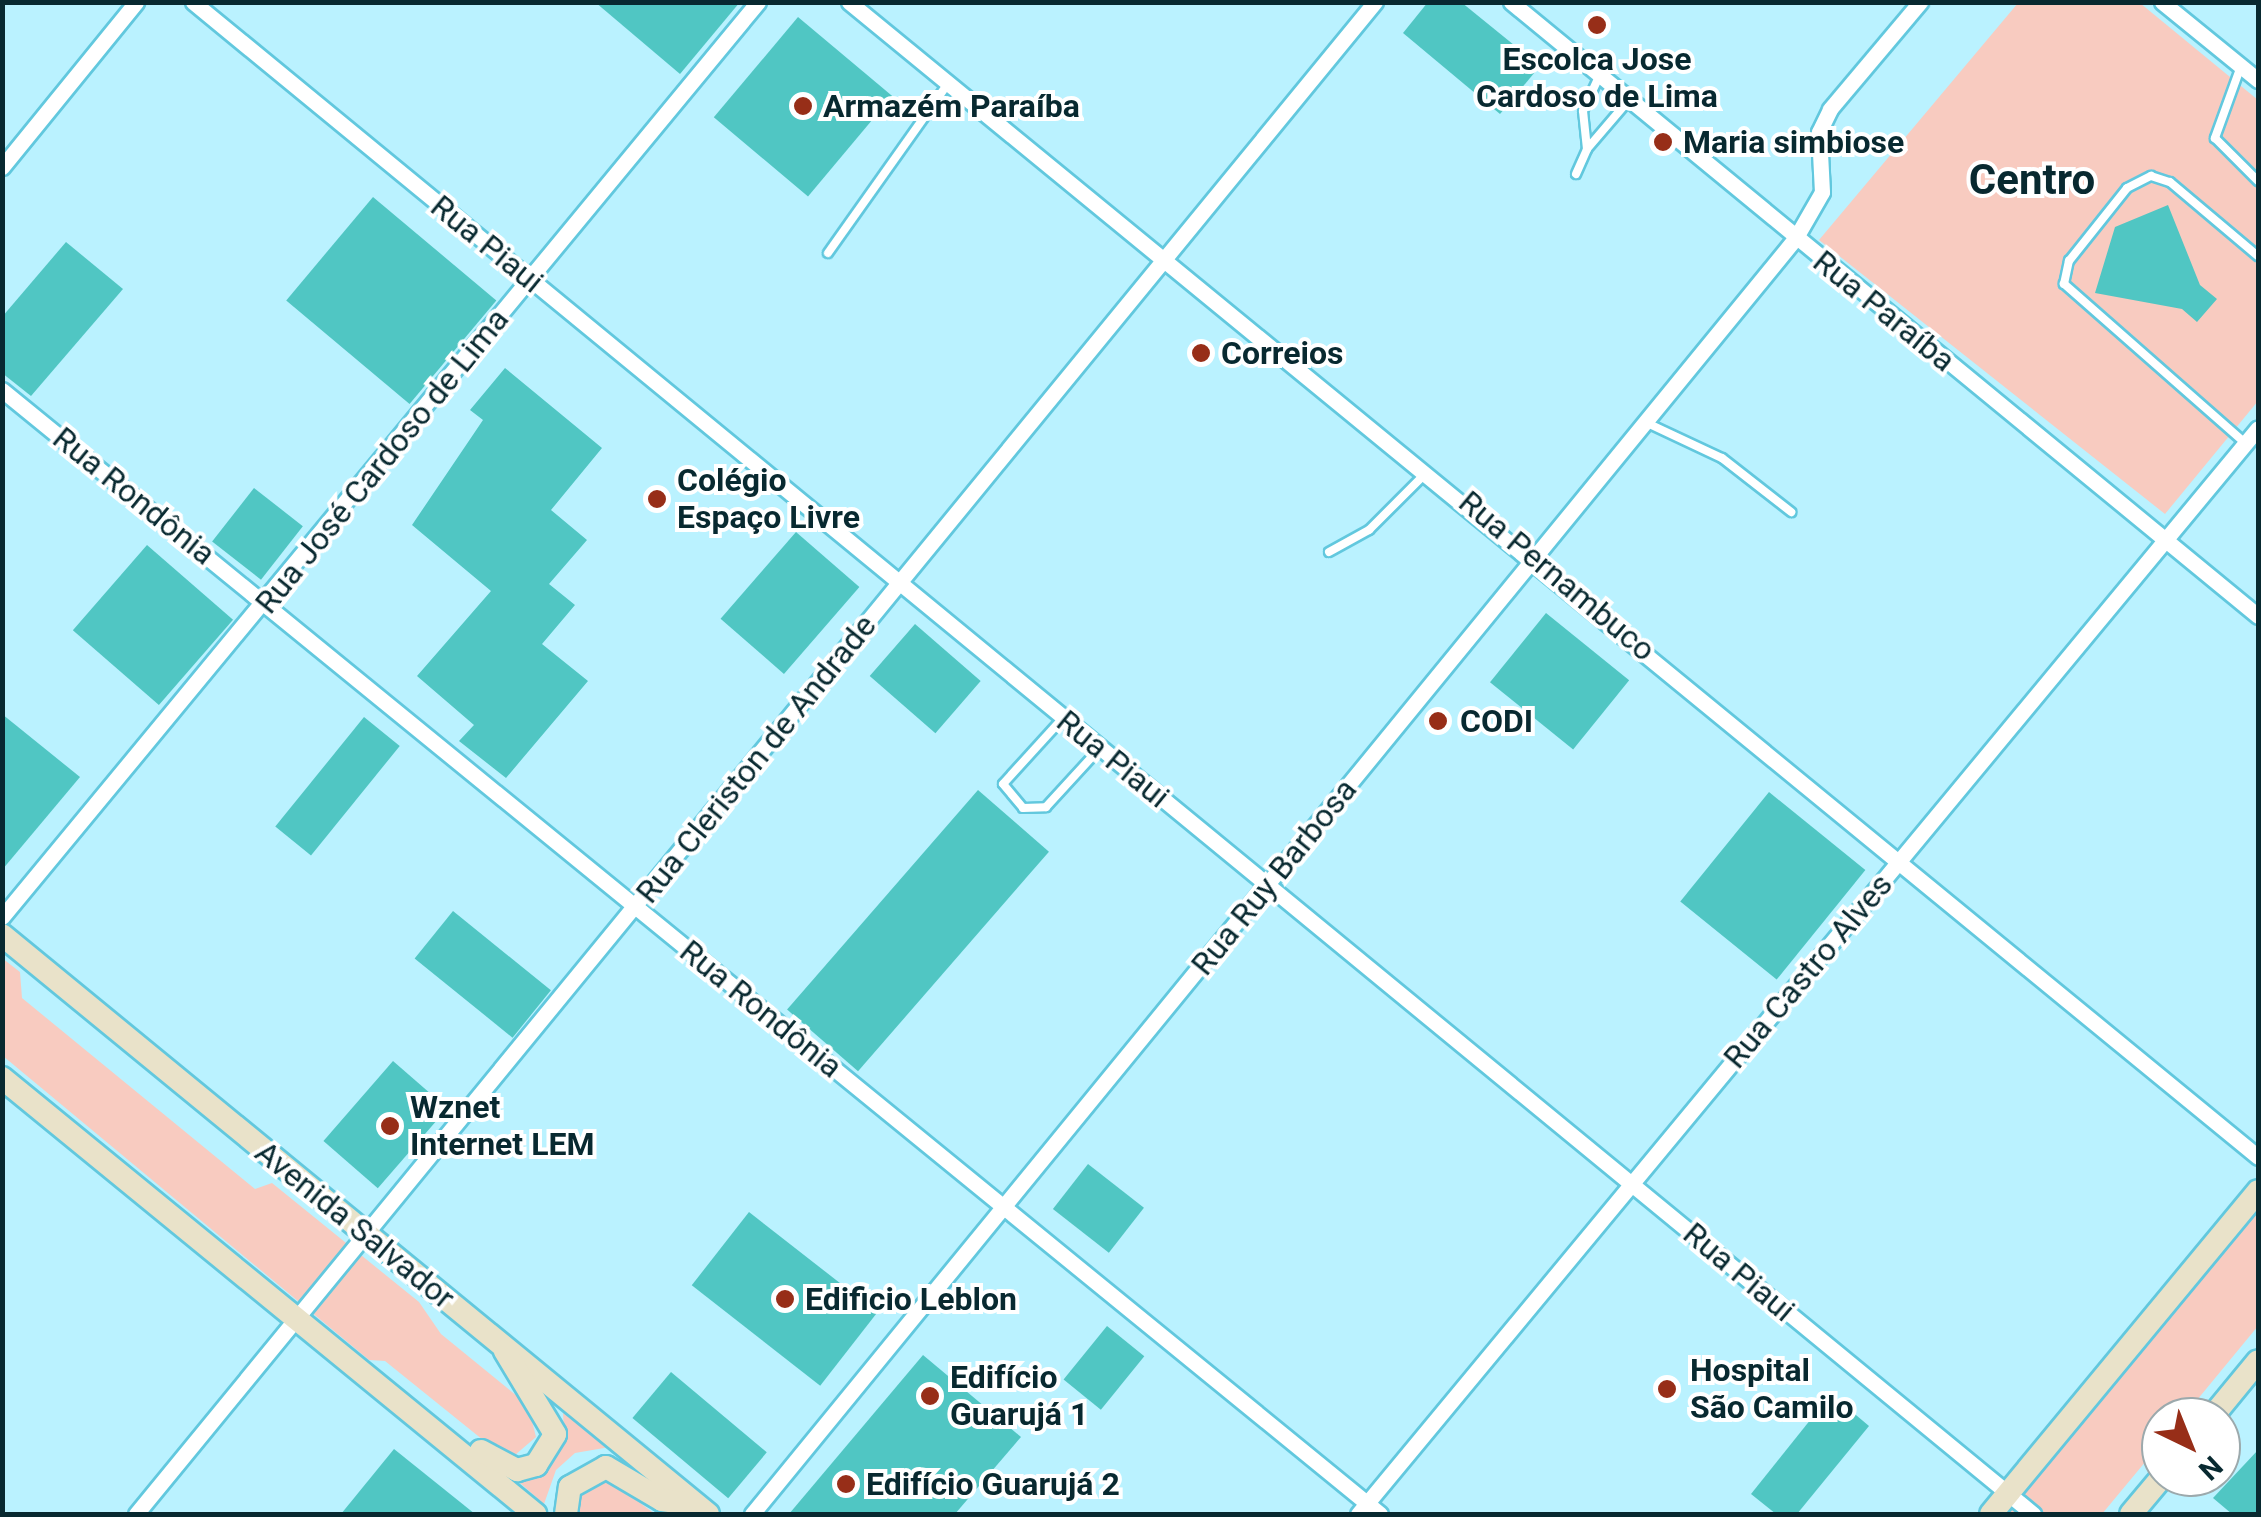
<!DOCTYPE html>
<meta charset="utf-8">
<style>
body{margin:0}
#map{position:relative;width:2261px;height:1517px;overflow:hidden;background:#baf2ff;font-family:Roboto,sans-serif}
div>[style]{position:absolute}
.green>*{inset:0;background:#f8cbc0}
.building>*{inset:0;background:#50c6c3;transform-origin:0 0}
.roads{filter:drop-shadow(2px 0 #62c8de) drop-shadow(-2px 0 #62c8de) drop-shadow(0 2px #62c8de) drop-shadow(0 -2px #62c8de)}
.service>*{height:8px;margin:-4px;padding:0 4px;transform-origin:4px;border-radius:4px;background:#fff}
.minor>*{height:15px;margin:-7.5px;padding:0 7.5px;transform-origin:7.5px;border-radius:7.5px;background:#fff}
.secondary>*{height:22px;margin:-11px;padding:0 11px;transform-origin:11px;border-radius:11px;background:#e9e2c9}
.dots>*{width:28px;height:28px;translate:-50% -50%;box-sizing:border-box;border:5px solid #fff;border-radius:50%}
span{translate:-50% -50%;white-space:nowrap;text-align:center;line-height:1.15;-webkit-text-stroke:8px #fff;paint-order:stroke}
.poi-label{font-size:32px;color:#082930;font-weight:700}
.left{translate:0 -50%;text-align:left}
.street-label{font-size:32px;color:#082930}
.district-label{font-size:42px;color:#082930;font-weight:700}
.frame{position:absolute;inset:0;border:5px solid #082930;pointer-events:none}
.north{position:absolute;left:2141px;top:1397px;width:100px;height:100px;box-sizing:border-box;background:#fff;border:2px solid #9ca9ac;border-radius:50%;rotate:137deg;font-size:28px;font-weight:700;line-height:40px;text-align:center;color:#082930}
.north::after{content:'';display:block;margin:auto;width:35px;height:45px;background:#972e18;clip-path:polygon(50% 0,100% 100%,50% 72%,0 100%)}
</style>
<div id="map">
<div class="green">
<div style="clip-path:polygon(2018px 3px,2140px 3px,2258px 100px,2258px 401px,2165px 514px,1819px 240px)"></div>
<div style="clip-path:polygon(2px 958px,20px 972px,22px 998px,255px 1189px,272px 1183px,419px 1302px,441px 1334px,528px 1405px,536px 1437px,515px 1455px,488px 1444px,385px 1361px,369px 1360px,3px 1056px)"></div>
<div style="clip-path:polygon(2258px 1205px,2258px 1326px,2183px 1417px,2161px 1417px,2161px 1443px,2102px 1514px,2004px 1514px)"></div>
<div style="clip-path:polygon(563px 1409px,610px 1447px,575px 1453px,556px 1470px,544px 1504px,520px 1483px,564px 1444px)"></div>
<div style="clip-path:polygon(605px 1477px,655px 1514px,579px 1514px,577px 1494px)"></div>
</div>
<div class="building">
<div style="clip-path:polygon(595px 2px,740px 2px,680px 74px)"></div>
<div style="clip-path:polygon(1428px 2px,1461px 2px,1540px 66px,1500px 114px,1403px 33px)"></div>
<div style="left:798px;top:17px;width:123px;height:131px;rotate:40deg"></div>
<div style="left:373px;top:197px;width:161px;height:135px;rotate:40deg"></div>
<div style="clip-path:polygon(2168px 205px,2200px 285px,2217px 299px,2197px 322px,2182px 309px,2095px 293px,2115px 227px)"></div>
<div style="clip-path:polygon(66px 242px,123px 289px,31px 396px,2px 373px,2px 317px)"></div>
<div style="clip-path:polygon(505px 368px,602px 448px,551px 510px,587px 540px,549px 584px,575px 605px,542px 644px,588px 681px,506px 778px,459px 741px,474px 725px,417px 676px,491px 591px,412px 525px,483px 420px,470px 410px)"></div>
<div style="left:254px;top:488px;width:62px;height:68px;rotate:38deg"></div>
<div style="left:796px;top:532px;width:84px;height:115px;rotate:41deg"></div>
<div style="left:147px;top:545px;width:114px;height:113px;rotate:41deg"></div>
<div style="left:1546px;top:613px;width:107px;height:89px;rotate:39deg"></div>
<div style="left:915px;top:624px;width:87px;height:69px;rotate:41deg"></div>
<div style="clip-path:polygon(2px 714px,80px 777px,2px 870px)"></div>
<div style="left:364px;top:717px;width:46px;height:141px;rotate:39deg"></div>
<div style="left:978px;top:790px;width:94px;height:291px;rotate:41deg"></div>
<div style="left:1769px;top:792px;width:124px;height:141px;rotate:39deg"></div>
<div style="left:453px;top:911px;width:126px;height:61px;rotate:39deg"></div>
<div style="left:393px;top:1061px;width:72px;height:106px;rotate:41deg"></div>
<div style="left:1088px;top:1164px;width:71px;height:57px;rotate:38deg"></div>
<div style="left:749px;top:1212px;width:163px;height:93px;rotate:38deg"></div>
<div style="left:1107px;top:1326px;width:48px;height:69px;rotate:39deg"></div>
<div style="clip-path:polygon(923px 1355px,1021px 1437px,955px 1514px,789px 1514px)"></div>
<div style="left:671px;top:1372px;width:125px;height:60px;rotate:40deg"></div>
<div style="clip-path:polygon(1831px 1394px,1869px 1426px,1797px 1514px,1776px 1514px,1751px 1494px)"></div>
<div style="clip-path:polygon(394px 1449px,475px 1514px,341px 1514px)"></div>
<div style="clip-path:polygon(2258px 1450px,2258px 1514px,2232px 1514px,2213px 1498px)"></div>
</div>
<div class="roads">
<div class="service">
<div style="left:2241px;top:66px;width:77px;rotate:109.9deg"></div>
<div style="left:2215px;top:138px;width:61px;rotate:45deg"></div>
<div style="left:1587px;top:149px;width:63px;rotate:-49.5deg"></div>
<div style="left:1576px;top:174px;width:27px;rotate:-66deg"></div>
<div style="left:1587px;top:149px;width:38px;rotate:-96deg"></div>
<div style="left:1583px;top:111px;width:38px;rotate:-65deg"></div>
<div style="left:828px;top:253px;width:209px;rotate:-54.7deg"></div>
<div style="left:1645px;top:422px;width:85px;rotate:25.1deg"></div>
<div style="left:1722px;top:458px;width:88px;rotate:38deg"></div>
<div style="left:2244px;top:442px;width:240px;rotate:-138.7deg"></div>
<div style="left:2064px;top:284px;width:24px;rotate:-78deg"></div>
<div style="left:2069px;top:261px;width:93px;rotate:-51.5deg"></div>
<div style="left:2127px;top:188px;width:27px;rotate:-27deg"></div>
<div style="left:2151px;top:176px;width:20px;rotate:18deg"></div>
<div style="left:2170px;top:182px;width:115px;rotate:40.1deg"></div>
<div style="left:1329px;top:552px;width:46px;rotate:-28.8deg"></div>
<div style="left:1369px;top:530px;width:79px;rotate:-45deg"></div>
<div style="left:1063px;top:718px;width:89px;rotate:132.3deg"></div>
<div style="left:1003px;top:784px;width:31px;rotate:50deg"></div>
<div style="left:1023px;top:808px;width:23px;rotate:-2deg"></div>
<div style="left:1046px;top:807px;width:80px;rotate:-47.5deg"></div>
</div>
<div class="minor">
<div style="left:193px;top:2px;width:2382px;rotate:39.41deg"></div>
<div style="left:849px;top:2px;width:1822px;rotate:39.34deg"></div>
<div style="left:1511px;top:2px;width:967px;rotate:39.42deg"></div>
<div style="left:2162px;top:2px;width:124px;rotate:39.1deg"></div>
<div style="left:2px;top:167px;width:213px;rotate:-50.9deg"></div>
<div style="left:2px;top:390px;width:1778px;rotate:39.2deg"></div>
<div style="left:2px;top:917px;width:1187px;rotate:-50.44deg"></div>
<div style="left:136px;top:1514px;width:1955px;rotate:-50.67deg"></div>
<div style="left:752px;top:1514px;width:1647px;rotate:-50.72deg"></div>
<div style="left:1795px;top:239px;width:54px;rotate:-60.1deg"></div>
<div style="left:1822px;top:192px;width:60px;rotate:-92.9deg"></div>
<div style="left:1819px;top:132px;width:25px;rotate:-64deg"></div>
<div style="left:1830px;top:109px;width:140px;rotate:-49.9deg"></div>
<div style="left:1358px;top:1514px;width:1410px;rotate:-50.35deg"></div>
</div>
<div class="secondary">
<div style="left:2px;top:935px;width:913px;rotate:39.36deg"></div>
<div style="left:2px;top:1078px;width:689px;rotate:39.28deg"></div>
<div style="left:2212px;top:1417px;width:72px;rotate:-50.6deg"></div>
<div style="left:481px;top:1451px;width:41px;rotate:27.8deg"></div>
<div style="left:517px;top:1470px;width:20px;rotate:-15deg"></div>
<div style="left:536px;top:1465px;width:36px;rotate:-58deg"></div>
<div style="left:555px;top:1434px;width:97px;rotate:-121.1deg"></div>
<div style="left:566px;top:1514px;width:27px;rotate:-82deg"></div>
<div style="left:570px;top:1487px;width:41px;rotate:-29.1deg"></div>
<div style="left:606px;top:1467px;width:65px;rotate:30.5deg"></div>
<div style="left:662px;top:1500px;width:34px;rotate:8deg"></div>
<div style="left:1991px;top:1514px;width:419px;rotate:-50.4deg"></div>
<div style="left:2131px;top:1514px;width:48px;rotate:-50deg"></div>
</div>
</div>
<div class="dots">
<div style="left:1597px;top:25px;background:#972e18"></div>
<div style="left:803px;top:106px;background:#972e18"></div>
<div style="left:1663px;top:142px;background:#972e18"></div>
<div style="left:1201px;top:353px;background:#972e18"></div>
<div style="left:657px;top:499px;background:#972e18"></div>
<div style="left:1438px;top:721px;background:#972e18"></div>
<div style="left:390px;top:1126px;background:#972e18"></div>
<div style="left:785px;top:1299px;background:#972e18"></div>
<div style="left:1667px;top:1389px;background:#972e18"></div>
<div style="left:930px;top:1396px;background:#972e18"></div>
<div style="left:846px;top:1484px;background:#972e18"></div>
</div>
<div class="poi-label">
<span style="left:1597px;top:78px">Escolca Jose<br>Cardoso de Lima</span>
<span class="left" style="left:823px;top:106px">Armazém Paraíba</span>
<span class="left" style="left:1683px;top:142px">Maria simbiose</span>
<span class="left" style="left:1221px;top:353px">Correios</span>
<span class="left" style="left:677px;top:499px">Colégio<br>Espaço Livre</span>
<span class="left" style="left:1460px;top:721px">CODI</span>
<span class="left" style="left:410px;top:1126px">Wznet<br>Internet LEM</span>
<span class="left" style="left:805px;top:1299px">Edificio Leblon</span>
<span class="left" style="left:1690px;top:1389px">Hospital<br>São Camilo</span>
<span class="left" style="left:950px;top:1396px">Edifício<br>Guarujá 1</span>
<span class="left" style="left:866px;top:1484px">Edifício Guarujá 2</span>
</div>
<div class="street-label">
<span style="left:487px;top:244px;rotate:39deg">Rua Piaui</span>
<span style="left:1884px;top:311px;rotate:39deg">Rua Paraíba</span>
<span style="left:382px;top:461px;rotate:-51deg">Rua José Cardoso de Lima</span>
<span style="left:134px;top:496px;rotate:39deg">Rua Rondônia</span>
<span style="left:1557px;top:576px;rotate:40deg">Rua Pernambuco</span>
<span style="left:756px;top:759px;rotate:-51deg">Rua Cleriston de Andrade</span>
<span style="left:1113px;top:759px;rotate:39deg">Rua Piaui</span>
<span style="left:1274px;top:877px;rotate:-51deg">Rua Ruy Barbosa</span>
<span style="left:1808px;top:971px;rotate:-50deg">Rua Castro Alves</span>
<span style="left:761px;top:1009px;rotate:39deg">Rua Rondônia</span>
<span style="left:355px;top:1225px;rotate:39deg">Avenida Salvador</span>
<span style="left:1739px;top:1272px;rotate:40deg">Rua Piaui</span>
</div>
<div class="district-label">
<span style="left:2032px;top:180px">Centro</span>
</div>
<div class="frame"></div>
<div class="north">N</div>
</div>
